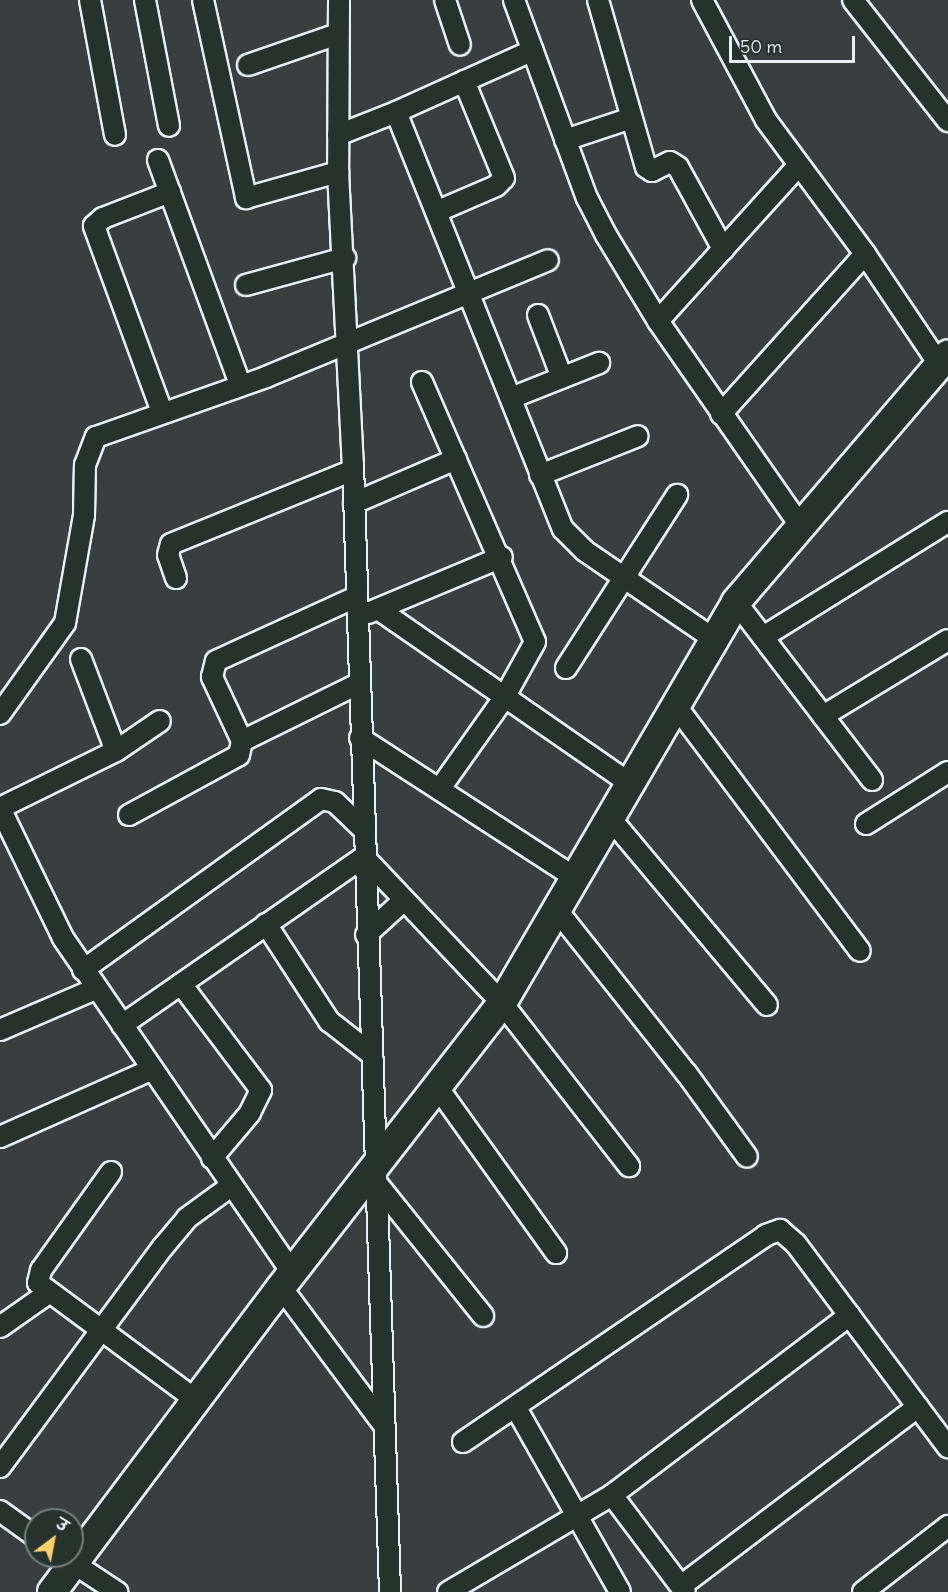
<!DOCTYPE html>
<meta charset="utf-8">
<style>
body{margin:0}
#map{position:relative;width:948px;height:1592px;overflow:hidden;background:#38403f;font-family:Delius,"Playpen Sans Deva",sans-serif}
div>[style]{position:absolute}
.roads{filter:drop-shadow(2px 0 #e8f1f8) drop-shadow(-2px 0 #e8f1f8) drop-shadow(0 2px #e8f1f8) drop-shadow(0 -2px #e8f1f8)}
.street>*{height:20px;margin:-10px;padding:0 10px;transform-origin:10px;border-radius:10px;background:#26332d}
.secondary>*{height:28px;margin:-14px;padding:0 14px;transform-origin:14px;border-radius:14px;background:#26332d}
span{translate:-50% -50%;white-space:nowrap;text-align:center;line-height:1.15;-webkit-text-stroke:6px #26332d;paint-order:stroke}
.north{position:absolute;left:24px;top:1508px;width:60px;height:60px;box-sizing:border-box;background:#26332d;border:2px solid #747f7e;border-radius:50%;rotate:32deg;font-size:16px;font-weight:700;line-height:24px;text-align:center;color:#e8f1f8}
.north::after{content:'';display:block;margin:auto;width:21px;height:27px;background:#ffd166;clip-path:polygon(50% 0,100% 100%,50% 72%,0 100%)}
.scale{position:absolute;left:729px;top:36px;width:126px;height:27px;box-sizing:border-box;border:3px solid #e8f1f8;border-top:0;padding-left:8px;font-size:18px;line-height:21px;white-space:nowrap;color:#e8f1f8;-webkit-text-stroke:4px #26332d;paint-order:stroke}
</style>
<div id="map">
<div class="roads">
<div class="street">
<div style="left:90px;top:0;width:137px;rotate:79.5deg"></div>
<div style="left:145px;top:0;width:128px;rotate:79.2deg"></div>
<div style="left:203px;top:0;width:203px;rotate:77.7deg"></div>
<div style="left:246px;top:198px;width:96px;rotate:-15.8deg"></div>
<div style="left:339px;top:0;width:172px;rotate:90.3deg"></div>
<div style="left:338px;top:172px;width:292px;rotate:87.1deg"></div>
<div style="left:353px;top:464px;width:1129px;rotate:88.12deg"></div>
<div style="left:445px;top:0;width:47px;rotate:71.6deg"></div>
<div style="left:514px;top:0;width:211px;rotate:69.8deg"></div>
<div style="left:587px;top:198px;width:42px;rotate:62.8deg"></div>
<div style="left:606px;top:235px;width:100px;rotate:58.8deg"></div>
<div style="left:658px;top:321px;width:247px;rotate:55.2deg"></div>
<div style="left:598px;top:0;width:174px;rotate:74deg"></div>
<div style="left:646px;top:167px;width:7px;rotate:34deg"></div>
<div style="left:652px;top:171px;width:20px;rotate:-27deg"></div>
<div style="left:670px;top:162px;width:9px;rotate:32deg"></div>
<div style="left:678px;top:167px;width:94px;rotate:61.2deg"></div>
<div style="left:702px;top:0;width:136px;rotate:61.9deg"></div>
<div style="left:766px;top:120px;width:167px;rotate:53.5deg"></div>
<div style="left:865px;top:254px;width:133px;rotate:56.1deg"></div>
<div style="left:853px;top:0;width:154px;rotate:51.9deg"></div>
<div style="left:248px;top:65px;width:95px;rotate:-19deg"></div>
<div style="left:396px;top:112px;width:150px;rotate:-24.3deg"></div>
<div style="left:338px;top:135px;width:62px;rotate:-21.6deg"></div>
<div style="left:396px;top:112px;width:449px;rotate:68.2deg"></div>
<div style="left:563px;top:529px;width:31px;rotate:45deg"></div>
<div style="left:585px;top:551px;width:156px;rotate:34.3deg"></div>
<div style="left:565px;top:140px;width:70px;rotate:-18.4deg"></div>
<div style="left:158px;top:160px;width:239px;rotate:69.9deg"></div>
<div style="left:438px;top:211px;width:63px;rotate:-23.3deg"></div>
<div style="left:496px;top:186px;width:11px;rotate:-45deg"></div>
<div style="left:504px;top:178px;width:105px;rotate:-112.4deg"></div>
<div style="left:246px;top:285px;width:103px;rotate:-15.3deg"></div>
<div style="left:538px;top:315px;width:67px;rotate:69.1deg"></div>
<div style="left:658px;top:321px;width:210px;rotate:-47.9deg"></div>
<div style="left:422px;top:382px;width:283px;rotate:66.5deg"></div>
<div style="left:535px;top:642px;width:64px;rotate:119deg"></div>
<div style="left:504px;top:698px;width:109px;rotate:125.3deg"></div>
<div style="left:511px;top:398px;width:95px;rotate:-21.7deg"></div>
<div style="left:162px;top:412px;width:198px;rotate:-110.1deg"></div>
<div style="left:94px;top:226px;width:12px;rotate:-42deg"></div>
<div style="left:103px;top:218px;width:72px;rotate:-21.2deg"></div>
<div style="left:721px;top:414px;width:215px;rotate:-48deg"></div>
<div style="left:540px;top:475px;width:105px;rotate:-21.7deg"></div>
<div style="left:354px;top:503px;width:111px;rotate:-23.3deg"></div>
<div style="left:176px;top:578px;width:24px;rotate:-109deg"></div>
<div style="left:168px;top:555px;width:11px;rotate:-75deg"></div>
<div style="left:171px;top:544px;width:196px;rotate:-22.1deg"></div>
<div style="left:736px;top:602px;width:224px;rotate:52.6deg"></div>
<div style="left:378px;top:609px;width:305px;rotate:34.7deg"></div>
<div style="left:368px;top:613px;width:145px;rotate:-22.7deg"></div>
<div style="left:763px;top:637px;width:218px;rotate:-31.9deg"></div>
<div style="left:81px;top:659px;width:98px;rotate:69.2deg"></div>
<div style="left:566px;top:668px;width:206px;rotate:-57.3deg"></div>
<div style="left:676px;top:706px;width:306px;rotate:53.1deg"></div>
<div style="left:0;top:714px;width:112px;rotate:-54.5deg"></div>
<div style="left:65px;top:623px;width:110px;rotate:-80deg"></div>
<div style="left:84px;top:515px;width:50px;rotate:-88.9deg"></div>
<div style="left:85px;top:465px;width:30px;rotate:-69deg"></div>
<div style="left:96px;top:437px;width:180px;rotate:-19.4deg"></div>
<div style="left:266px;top:377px;width:305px;rotate:-22.5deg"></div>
<div style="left:823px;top:716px;width:146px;rotate:-31.3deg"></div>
<div style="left:360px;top:738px;width:255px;rotate:33deg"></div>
<div style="left:242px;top:741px;width:129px;rotate:-26.2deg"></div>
<div style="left:0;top:808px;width:144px;rotate:64.1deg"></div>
<div style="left:63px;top:938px;width:406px;rotate:55.6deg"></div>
<div style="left:0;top:808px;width:129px;rotate:-26.2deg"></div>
<div style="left:116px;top:751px;width:53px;rotate:-34.3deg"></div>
<div style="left:129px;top:815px;width:125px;rotate:-28.6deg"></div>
<div style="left:239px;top:755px;width:14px;rotate:-78deg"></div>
<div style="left:242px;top:741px;width:71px;rotate:-115.1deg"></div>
<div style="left:212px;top:677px;width:16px;rotate:-76deg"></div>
<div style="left:216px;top:661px;width:154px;rotate:-24.6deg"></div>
<div style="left:610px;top:818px;width:244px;rotate:50deg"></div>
<div style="left:866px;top:824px;width:97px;rotate:-32.4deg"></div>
<div style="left:556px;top:909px;width:211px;rotate:51.6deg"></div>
<div style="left:687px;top:1074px;width:102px;rotate:54.1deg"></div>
<div style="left:266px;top:924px;width:116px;rotate:57deg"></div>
<div style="left:329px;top:1021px;width:52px;rotate:38deg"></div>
<div style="left:366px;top:935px;width:50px;rotate:-42.6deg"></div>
<div style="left:83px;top:970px;width:293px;rotate:-35.7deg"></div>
<div style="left:321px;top:799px;width:14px;rotate:12deg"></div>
<div style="left:335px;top:802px;width:39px;rotate:44deg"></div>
<div style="left:181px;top:984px;width:133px;rotate:53deg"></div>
<div style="left:261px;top:1090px;width:25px;rotate:116deg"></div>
<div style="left:250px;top:1113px;width:59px;rotate:130.2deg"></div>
<div style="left:122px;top:1025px;width:295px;rotate:-34.8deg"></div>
<div style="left:364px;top:857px;width:201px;rotate:46.6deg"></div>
<div style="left:502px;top:1003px;width:207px;rotate:52.1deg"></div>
<div style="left:0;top:1030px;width:103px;rotate:-23.3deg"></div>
<div style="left:438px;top:1088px;width:203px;rotate:54.4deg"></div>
<div style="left:0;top:1137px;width:167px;rotate:-24deg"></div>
<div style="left:111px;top:1172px;width:120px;rotate:125.5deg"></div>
<div style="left:41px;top:1270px;width:13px;rotate:103deg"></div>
<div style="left:38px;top:1283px;width:197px;rotate:36.5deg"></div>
<div style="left:375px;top:1181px;width:173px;rotate:51.3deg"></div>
<div style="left:281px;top:1287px;width:172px;rotate:53.3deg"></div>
<div style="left:0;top:1327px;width:57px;rotate:-35.1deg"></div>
<div style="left:516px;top:1408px;width:211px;rotate:60.5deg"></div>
<div style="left:463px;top:1442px;width:367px;rotate:-34.3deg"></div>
<div style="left:766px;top:1235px;width:15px;rotate:-20deg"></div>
<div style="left:780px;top:1230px;width:21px;rotate:41deg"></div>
<div style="left:796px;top:1244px;width:254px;rotate:53.2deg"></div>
<div style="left:0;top:1467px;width:274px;rotate:-53.5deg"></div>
<div style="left:163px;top:1247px;width:38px;rotate:-50deg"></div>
<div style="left:187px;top:1218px;width:54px;rotate:-36deg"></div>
<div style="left:612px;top:1495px;width:121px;rotate:53deg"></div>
<div style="left:0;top:1511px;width:44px;rotate:35.8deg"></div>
<div style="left:64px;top:1557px;width:64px;rotate:33.4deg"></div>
<div style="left:681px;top:1586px;width:297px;rotate:-37.1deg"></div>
<div style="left:448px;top:1592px;width:191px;rotate:-30.6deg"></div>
<div style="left:612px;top:1495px;width:298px;rotate:-37.1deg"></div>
<div style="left:863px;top:1592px;width:108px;rotate:-37.8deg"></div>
</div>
<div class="secondary">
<div style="left:52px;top:1592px;width:381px;rotate:-53.1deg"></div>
<div style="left:281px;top:1287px;width:360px;rotate:-52.1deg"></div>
<div style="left:502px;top:1003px;width:464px;rotate:-59.7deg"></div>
<div style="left:736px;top:602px;width:326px;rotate:-49.4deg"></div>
</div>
</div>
<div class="north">उ</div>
<div class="scale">50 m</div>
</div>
